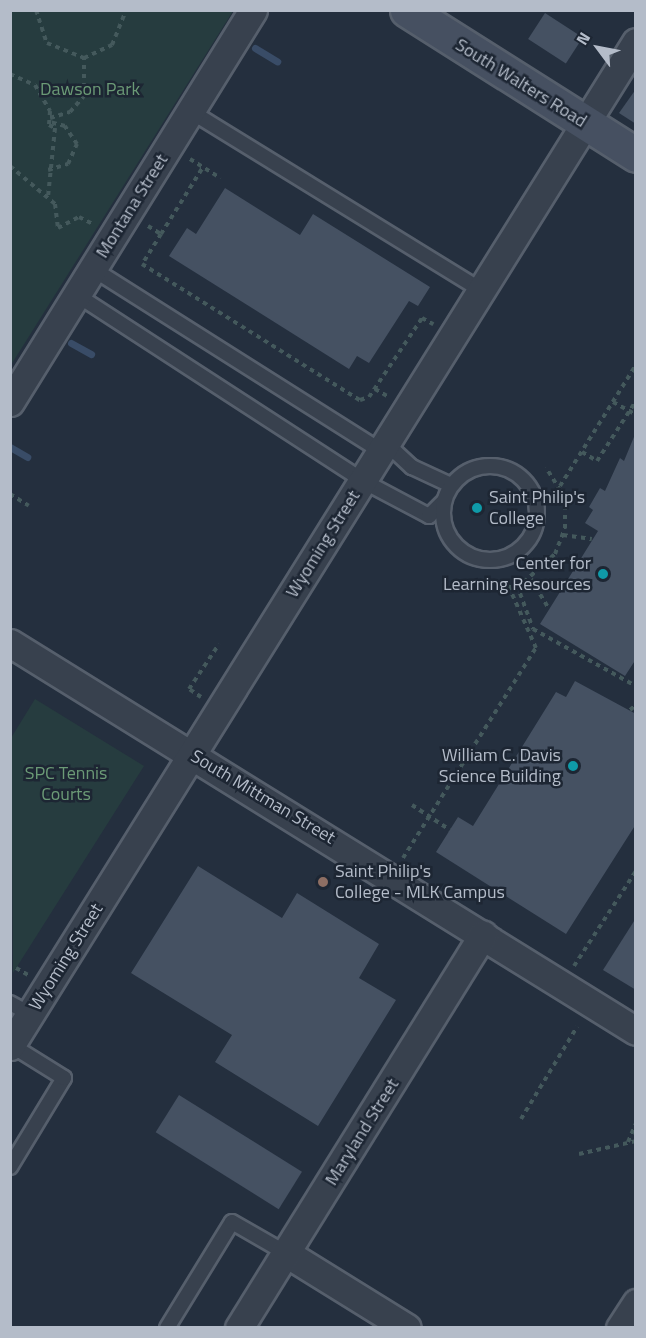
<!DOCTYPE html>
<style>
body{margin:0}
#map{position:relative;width:646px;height:1338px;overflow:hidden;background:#242f3e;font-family:"Titillium Web",sans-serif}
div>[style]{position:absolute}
.green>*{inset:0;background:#263c3f}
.stream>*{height:7px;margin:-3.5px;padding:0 3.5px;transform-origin:3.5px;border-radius:3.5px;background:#394c67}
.building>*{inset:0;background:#455162;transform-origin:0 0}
.path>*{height:4px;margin-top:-2px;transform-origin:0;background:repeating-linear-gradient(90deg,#44595c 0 4.5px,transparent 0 9px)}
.roads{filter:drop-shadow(2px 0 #565f6c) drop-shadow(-2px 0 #565f6c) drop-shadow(0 2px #565f6c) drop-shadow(0 -2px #565f6c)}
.service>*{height:14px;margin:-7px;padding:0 7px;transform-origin:7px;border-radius:7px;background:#38414e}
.service>.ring{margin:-7px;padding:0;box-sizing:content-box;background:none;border:14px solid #38414e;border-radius:50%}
.minor>*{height:27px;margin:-13.5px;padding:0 13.5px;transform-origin:13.5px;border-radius:13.5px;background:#38414e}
.secondary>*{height:33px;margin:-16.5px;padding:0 16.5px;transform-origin:16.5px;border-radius:16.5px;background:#465061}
.dots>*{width:16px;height:16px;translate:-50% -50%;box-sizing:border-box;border:3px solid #1d2633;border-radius:50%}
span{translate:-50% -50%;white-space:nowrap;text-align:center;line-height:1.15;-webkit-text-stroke:5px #1d2633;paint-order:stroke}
.street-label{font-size:18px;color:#b4bcc9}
.park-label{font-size:18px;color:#6b9a76}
.poi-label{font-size:18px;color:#b4bcc9}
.left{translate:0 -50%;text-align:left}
.right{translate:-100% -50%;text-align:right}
.frame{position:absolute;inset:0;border:12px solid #b4bcc9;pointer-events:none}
.north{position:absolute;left:568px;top:18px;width:60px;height:60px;-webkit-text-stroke:4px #1d2633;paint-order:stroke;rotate:302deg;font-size:16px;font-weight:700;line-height:24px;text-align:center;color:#b4bcc9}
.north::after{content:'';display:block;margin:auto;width:21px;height:27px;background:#b4bcc9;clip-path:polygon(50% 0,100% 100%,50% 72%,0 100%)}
</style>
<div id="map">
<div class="green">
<div style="clip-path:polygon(11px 10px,233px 11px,11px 365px,10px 11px)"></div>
<div style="clip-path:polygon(35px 699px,144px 766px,13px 973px,11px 738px)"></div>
</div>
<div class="stream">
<div style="left:255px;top:48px;width:26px;rotate:31deg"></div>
<div style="left:71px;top:343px;width:23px;rotate:29deg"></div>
<div style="left:10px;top:447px;width:20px;rotate:30deg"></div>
</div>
<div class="building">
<div style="left:545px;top:13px;width:45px;height:31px;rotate:33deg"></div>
<div style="clip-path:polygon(636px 89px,636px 124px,619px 113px)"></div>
<div style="clip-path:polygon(225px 188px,300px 235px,313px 214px,430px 287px,418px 306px,409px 301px,369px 363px,357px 356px,349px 369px,169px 256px,187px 228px,196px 234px)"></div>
<div style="clip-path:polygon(636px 432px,636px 659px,625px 676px,540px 624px,598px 531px,585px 523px,593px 510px,589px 507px,600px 488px,605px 491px,620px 458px,624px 461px)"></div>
<div style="clip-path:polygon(575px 681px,636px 714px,636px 824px,566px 934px,436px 852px,458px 817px,473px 826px,556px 692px,566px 697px)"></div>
<div style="clip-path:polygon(198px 866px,282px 918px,297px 893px,379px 944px,359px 978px,396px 1000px,318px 1126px,215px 1062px,232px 1035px,131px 973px)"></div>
<div style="clip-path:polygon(636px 918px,636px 990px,603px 970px)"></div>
<div style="left:179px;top:1095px;width:145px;height:44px;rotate:32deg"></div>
</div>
<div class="path">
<div style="left:36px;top:10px;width:35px;rotate:72deg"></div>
<div style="left:47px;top:43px;width:40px;rotate:22deg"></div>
<div style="left:84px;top:58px;width:31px;rotate:-25deg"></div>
<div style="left:112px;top:45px;width:38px;rotate:-68deg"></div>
<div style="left:10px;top:74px;width:27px;rotate:24deg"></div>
<div style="left:35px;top:85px;width:30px;rotate:60deg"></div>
<div style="left:50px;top:111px;width:14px;rotate:94deg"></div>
<div style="left:49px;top:125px;width:7px;rotate:27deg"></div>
<div style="left:55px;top:128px;width:69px;rotate:95.8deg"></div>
<div style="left:50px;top:118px;width:21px;rotate:-17deg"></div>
<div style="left:70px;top:112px;width:21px;rotate:-49deg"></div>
<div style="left:84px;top:96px;width:38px;rotate:-90deg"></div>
<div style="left:190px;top:159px;width:36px;rotate:32deg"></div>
<div style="left:10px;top:166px;width:59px;rotate:40.2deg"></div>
<div style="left:55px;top:204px;width:24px;rotate:83deg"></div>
<div style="left:58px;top:228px;width:24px;rotate:-28deg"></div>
<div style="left:79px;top:217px;width:16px;rotate:27deg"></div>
<div style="left:48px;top:170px;width:21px;rotate:-17deg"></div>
<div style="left:68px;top:164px;width:22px;rotate:-66deg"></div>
<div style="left:77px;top:144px;width:22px;rotate:-124deg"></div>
<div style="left:65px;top:126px;width:16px;rotate:-165deg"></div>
<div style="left:148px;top:226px;width:15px;rotate:32deg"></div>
<div style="left:161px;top:234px;width:79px;rotate:-57.9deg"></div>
<div style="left:161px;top:234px;width:36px;rotate:122deg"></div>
<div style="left:142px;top:264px;width:257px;rotate:32deg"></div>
<div style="left:360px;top:400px;width:9px;rotate:-18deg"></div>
<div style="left:369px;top:397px;width:95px;rotate:-56.1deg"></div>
<div style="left:422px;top:318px;width:13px;rotate:29deg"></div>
<div style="left:375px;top:389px;width:14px;rotate:30deg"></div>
<div style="left:613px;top:402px;width:26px;rotate:29deg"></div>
<div style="left:582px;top:452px;width:17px;rotate:31deg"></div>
<div style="left:597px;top:461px;width:72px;rotate:-57deg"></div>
<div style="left:560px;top:486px;width:143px;rotate:-57.9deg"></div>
<div style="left:10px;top:494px;width:22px;rotate:32deg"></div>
<div style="left:563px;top:535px;width:29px;rotate:8deg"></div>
<div style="left:531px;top:579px;width:35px;rotate:59deg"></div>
<div style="left:476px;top:585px;width:23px;rotate:13deg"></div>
<div style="left:498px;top:590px;width:27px;rotate:-17deg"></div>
<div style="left:524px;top:582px;width:42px;rotate:-42.1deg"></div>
<div style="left:555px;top:554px;width:28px;rotate:-69deg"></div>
<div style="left:565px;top:528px;width:30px;rotate:-90deg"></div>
<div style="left:565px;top:498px;width:36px;rotate:-122deg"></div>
<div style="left:517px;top:585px;width:47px;rotate:70deg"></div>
<div style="left:533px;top:629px;width:118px;rotate:29deg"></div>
<div style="left:201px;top:697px;width:14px;rotate:-146deg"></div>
<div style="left:189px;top:689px;width:54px;rotate:-56.3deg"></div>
<div style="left:630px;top:710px;width:8px;rotate:-40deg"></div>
<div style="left:412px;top:805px;width:45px;rotate:33.3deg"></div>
<div style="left:403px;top:858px;width:249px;rotate:-57.7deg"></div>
<div style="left:536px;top:648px;width:67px;rotate:-113.9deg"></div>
<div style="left:574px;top:966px;width:113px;rotate:-56.9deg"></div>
<div style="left:16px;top:968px;width:14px;rotate:30deg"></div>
<div style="left:521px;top:1119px;width:108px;rotate:-58.7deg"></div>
<div style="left:628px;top:1142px;width:21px;rotate:-67deg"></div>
<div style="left:579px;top:1154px;width:58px;rotate:-12.8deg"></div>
</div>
<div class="roads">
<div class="service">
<div style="left:190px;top:111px;width:344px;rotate:31.6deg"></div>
<div style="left:93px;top:269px;width:342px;rotate:32.3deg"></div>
<div style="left:77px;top:295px;width:341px;rotate:33deg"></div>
<div style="left:363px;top:481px;width:75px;rotate:27.9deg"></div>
<div style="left:429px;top:516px;width:21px;rotate:-45deg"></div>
<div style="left:387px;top:444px;width:34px;rotate:43deg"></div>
<div style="left:412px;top:467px;width:43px;rotate:24.8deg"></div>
<div class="ring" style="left:443px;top:466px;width:80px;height:80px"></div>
<div style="left:10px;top:1003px;width:23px;rotate:29deg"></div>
<div style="left:10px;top:1167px;width:104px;rotate:-58.8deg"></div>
<div style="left:64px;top:1078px;width:62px;rotate:-148.1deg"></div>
<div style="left:167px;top:1328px;width:124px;rotate:-58.5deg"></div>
<div style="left:232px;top:1222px;width:62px;rotate:29.9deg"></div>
</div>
<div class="minor">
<div style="left:10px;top:402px;width:461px;rotate:-58.2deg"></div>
<div style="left:10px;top:643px;width:736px;rotate:31.79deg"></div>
<div style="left:10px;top:1046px;width:1183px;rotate:-58.06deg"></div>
<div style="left:286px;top:1253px;width:142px;rotate:31.8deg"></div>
<div style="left:239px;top:1328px;width:463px;rotate:-58.2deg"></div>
<div style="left:620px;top:1328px;width:30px;rotate:-57deg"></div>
</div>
<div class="secondary">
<div style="left:407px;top:10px;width:271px;rotate:32.3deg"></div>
</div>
</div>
<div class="dots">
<div style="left:477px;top:508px;background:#0f9aa8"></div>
<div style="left:603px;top:574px;background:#0f9aa8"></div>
<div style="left:573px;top:766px;background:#0f9aa8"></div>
<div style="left:323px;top:882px;background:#8d6e63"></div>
</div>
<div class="street-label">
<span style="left:521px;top:83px;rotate:32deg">South Walters Road</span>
<span style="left:132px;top:206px;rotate:-58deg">Montana Street</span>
<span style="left:323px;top:544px;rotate:-58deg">Wyoming Street</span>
<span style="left:263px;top:797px;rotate:31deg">South Mittman Street</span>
<span style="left:66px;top:957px;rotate:-58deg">Wyoming Street</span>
<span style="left:362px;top:1132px;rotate:-58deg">Maryland Street</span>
</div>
<div class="park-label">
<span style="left:90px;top:89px">Dawson Park</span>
<span style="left:66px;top:784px">SPC Tennis<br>Courts</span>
</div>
<div class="poi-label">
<span class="left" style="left:489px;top:508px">Saint Philip's<br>College</span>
<span class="right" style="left:591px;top:574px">Center for<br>Learning Resources</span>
<span class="right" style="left:561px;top:766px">William C. Davis<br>Science Building</span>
<span class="left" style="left:335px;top:882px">Saint Philip's<br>College - MLK Campus</span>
</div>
<div class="frame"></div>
<div class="north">N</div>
</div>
